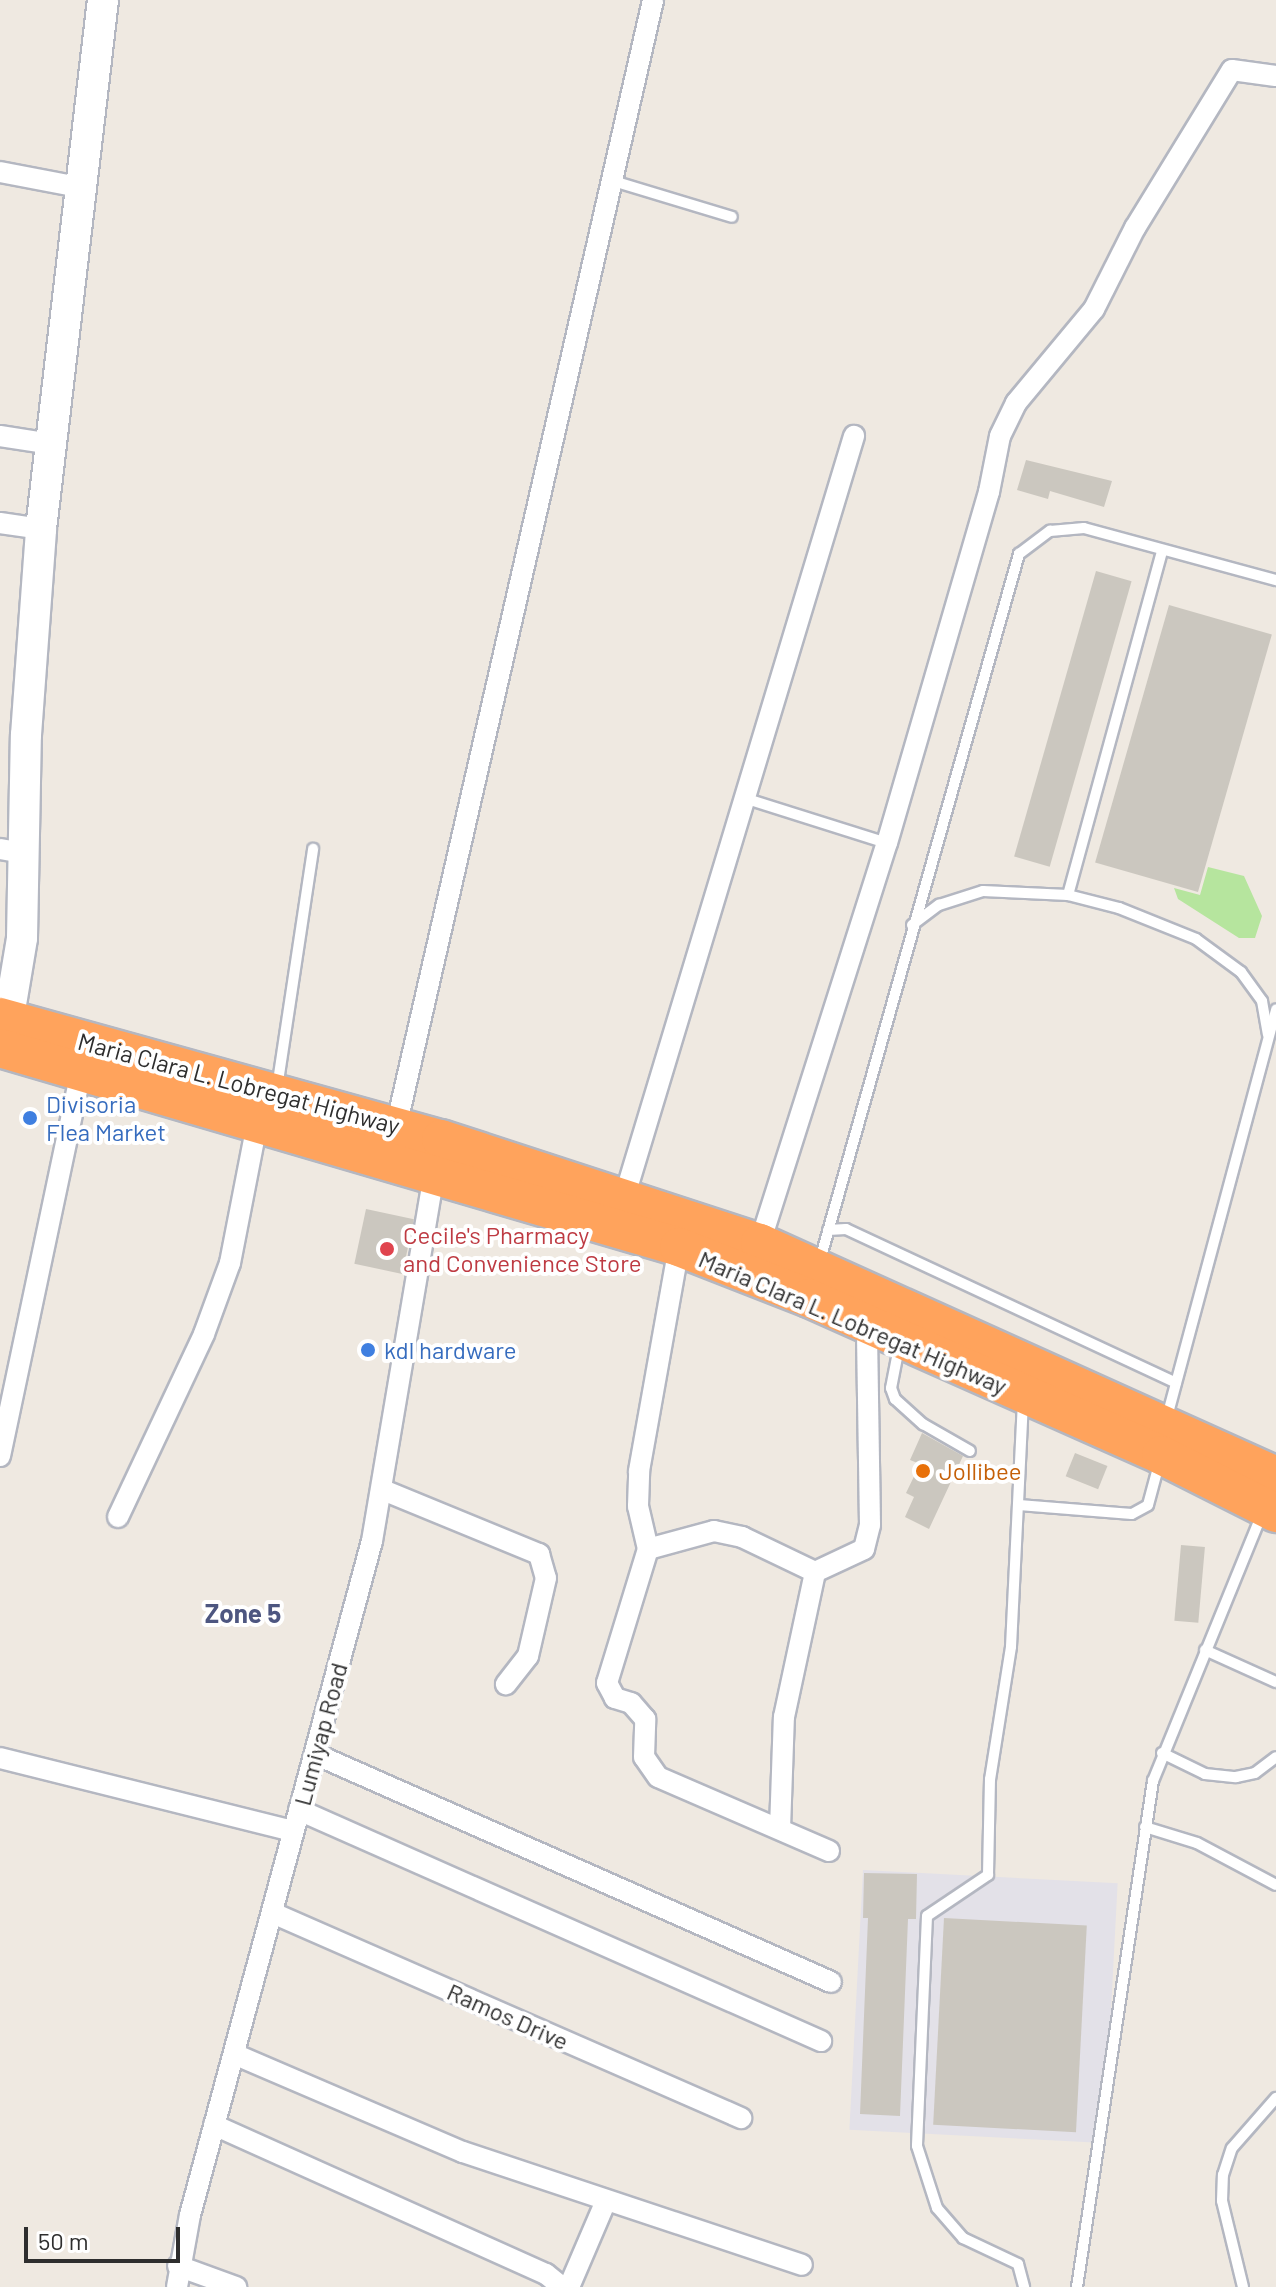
<!DOCTYPE html>
<style>
body{margin:0}
#map{position:relative;width:1276px;height:2287px;overflow:hidden;background:#efe9e1;font-family:Barlow,sans-serif}
div>[style]{position:absolute}
.industrial>*{inset:0;background:#e3e1e8;transform-origin:0 0}
.green>*{inset:0;background:#b6e59e}
.building>*{inset:0;background:#cbc7bf;transform-origin:0 0}
.roads{filter:drop-shadow(2px 0 #b4b7c1) drop-shadow(-2px 0 #b4b7c1) drop-shadow(0 2px #b4b7c1) drop-shadow(0 -2px #b4b7c1)}
.lane>*{height:10px;margin:-5px;padding:0 5px;transform-origin:5px;border-radius:5px;background:#fff}
.street>*{height:20px;margin:-10px;padding:0 10px;transform-origin:10px;border-radius:10px;background:#fff}
.secondary>*{height:30px;margin:-15px;padding:0 15px;transform-origin:15px;border-radius:15px;background:#fff}
.highway>*{height:38px;margin:-19px;padding:0 19px;transform-origin:19px;border-radius:19px;background:#ffa35c}
.dots>*{width:22px;height:22px;translate:-50% -50%;box-sizing:border-box;border:4px solid #fff;border-radius:50%}
span{translate:-50% -50%;white-space:nowrap;text-align:center;line-height:1.15;-webkit-text-stroke:8px #fff;paint-order:stroke}
.street-label{font-size:24px;color:#2e2e2e}
.shop-label{font-size:24px;color:#366cbe}
.left{translate:0 -50%;text-align:left}
.health-label{font-size:24px;color:#be3a42}
.food-label{font-size:24px;color:#c56008}
.neighbourhood-label{font-size:26px;color:#4d5680;font-weight:700}
.scale{position:absolute;left:24px;top:2227px;width:156px;height:36px;box-sizing:border-box;border:4px solid #2e2e2e;border-top:0;padding-left:10px;font-size:24px;line-height:28px;white-space:nowrap;color:#2e2e2e;-webkit-text-stroke:6px #fff;paint-order:stroke}
</style>
<div id="map">
<div class="industrial">
<div style="left:863px;top:1870px;width:255px;height:260px;rotate:3deg"></div>
</div>
<div class="green">
<div style="clip-path:polygon(1208px 867px,1244px 876px,1262px 916px,1255px 938px,1239px 938px,1178px 899px,1174px 888px,1200px 895px)"></div>
</div>
<div class="building">
<div style="clip-path:polygon(1026px 460px,1112px 481px,1104px 507px,1050px 491px,1048px 499px,1017px 490px)"></div>
<div style="left:1096px;top:571px;width:37px;height:297px;rotate:16deg"></div>
<div style="left:1169px;top:605px;width:107px;height:268px;rotate:16deg"></div>
<div style="left:366px;top:1209px;width:49px;height:56px;rotate:12deg"></div>
<div style="clip-path:polygon(922px 1433px,963px 1456px,929px 1529px,905px 1517px,914px 1497px,906px 1493px,920px 1464px,910px 1460px)"></div>
<div style="left:1075px;top:1453px;width:35px;height:25px;rotate:22deg"></div>
<div style="left:1181px;top:1545px;width:24px;height:76px;rotate:5deg"></div>
<div style="clip-path:polygon(864px 1873px,917px 1874px,916px 1919px,908px 1919px,900px 2116px,860px 2114px,868px 1918px,863px 1918px)"></div>
<div style="left:944px;top:1918px;width:143px;height:207px;rotate:3deg"></div>
</div>
<div class="roads">
<div class="lane">
<div style="left:613px;top:181px;width:124px;rotate:16.8deg"></div>
<div style="left:744px;top:798px;width:150px;rotate:17.5deg"></div>
<div style="left:1068px;top:895px;width:357px;rotate:-74.7deg"></div>
<div style="left:912px;top:925px;width:34px;rotate:-37deg"></div>
<div style="left:939px;top:905px;width:46px;rotate:-17.7deg"></div>
<div style="left:983px;top:891px;width:85px;rotate:2.7deg"></div>
<div style="left:1068px;top:895px;width:53px;rotate:14.3deg"></div>
<div style="left:1119px;top:908px;width:83px;rotate:21.9deg"></div>
<div style="left:1196px;top:939px;width:56px;rotate:36.3deg"></div>
<div style="left:1241px;top:972px;width:36px;rotate:54deg"></div>
<div style="left:1262px;top:1001px;width:34px;rotate:80deg"></div>
<div style="left:277px;top:1088px;width:242px;rotate:-81.4deg"></div>
<div style="left:828px;top:1230px;width:18px;rotate:-3deg"></div>
<div style="left:846px;top:1229px;width:364px;rotate:25deg"></div>
<div style="left:820px;top:1260px;width:734px;rotate:-74.26deg"></div>
<div style="left:1019px;top:554px;width:39px;rotate:-37deg"></div>
<div style="left:1050px;top:531px;width:34px;rotate:-5deg"></div>
<div style="left:1084px;top:528px;width:199px;rotate:15.2deg"></div>
<div style="left:899px;top:1347px;width:42px;rotate:101deg"></div>
<div style="left:891px;top:1388px;width:12px;rotate:70deg"></div>
<div style="left:895px;top:1399px;width:38px;rotate:42deg"></div>
<div style="left:923px;top:1424px;width:54px;rotate:29.9deg"></div>
<div style="left:1023px;top:1401px;width:246px;rotate:92.8deg"></div>
<div style="left:1011px;top:1647px;width:134px;rotate:99deg"></div>
<div style="left:990px;top:1779px;width:96px;rotate:91.2deg"></div>
<div style="left:988px;top:1875px;width:73px;rotate:146.1deg"></div>
<div style="left:927px;top:1916px;width:230px;rotate:92.5deg"></div>
<div style="left:917px;top:2146px;width:65px;rotate:72.1deg"></div>
<div style="left:937px;top:2208px;width:40px;rotate:49deg"></div>
<div style="left:963px;top:2238px;width:61px;rotate:25.3deg"></div>
<div style="left:1018px;top:2264px;width:24px;rotate:75deg"></div>
<div style="left:1167px;top:1417px;width:422px;rotate:-75deg"></div>
<div style="left:1019px;top:1505px;width:113px;rotate:4.6deg"></div>
<div style="left:1132px;top:1514px;width:18px;rotate:-29deg"></div>
<div style="left:1148px;top:1505px;width:42px;rotate:-75deg"></div>
<div style="left:1205px;top:1650px;width:78px;rotate:24.3deg"></div>
<div style="left:1162px;top:1753px;width:48px;rotate:26deg"></div>
<div style="left:1205px;top:1774px;width:31px;rotate:6deg"></div>
<div style="left:1236px;top:1777px;width:19px;rotate:-12deg"></div>
<div style="left:1255px;top:1773px;width:26px;rotate:-37deg"></div>
<div style="left:1145px;top:1827px;width:54px;rotate:17.1deg"></div>
<div style="left:1197px;top:1843px;width:89px;rotate:28deg"></div>
<div style="left:1077px;top:2287px;width:512px;rotate:-81.46deg"></div>
<div style="left:1153px;top:1781px;width:291px;rotate:-67.8deg"></div>
<div style="left:1243px;top:2287px;width:89px;rotate:-103.7deg"></div>
<div style="left:1222px;top:2201px;width:26px;rotate:-88deg"></div>
<div style="left:1223px;top:2175px;width:28px;rotate:-72deg"></div>
<div style="left:1232px;top:2148px;width:67px;rotate:-48.7deg"></div>
</div>
<div class="street">
<div style="left:0;top:172px;width:86px;rotate:10.8deg"></div>
<div style="left:0;top:436px;width:53px;rotate:8.7deg"></div>
<div style="left:0;top:523px;width:41px;rotate:8.3deg"></div>
<div style="left:0;top:849px;width:27px;rotate:10deg"></div>
<div style="left:396px;top:1127px;width:1156px;rotate:-77.15deg"></div>
<div style="left:625px;top:1195px;width:793px;rotate:-73.21deg"></div>
<div style="left:758px;top:1249px;width:426px;rotate:-72.4deg"></div>
<div style="left:887px;top:843px;width:366px;rotate:-73.8deg"></div>
<div style="left:989px;top:492px;width:57px;rotate:-78.9deg"></div>
<div style="left:1000px;top:436px;width:37px;rotate:-64deg"></div>
<div style="left:1016px;top:403px;width:122px;rotate:-50.3deg"></div>
<div style="left:1094px;top:309px;width:91px;rotate:-63.2deg"></div>
<div style="left:1135px;top:228px;width:185px;rotate:-58.5deg"></div>
<div style="left:1232px;top:70px;width:44px;rotate:7.8deg"></div>
<div style="left:0;top:1456px;width:393px;rotate:-78.1deg"></div>
<div style="left:383px;top:1490px;width:169px;rotate:22.3deg"></div>
<div style="left:539px;top:1554px;width:25px;rotate:74deg"></div>
<div style="left:546px;top:1578px;width:80px;rotate:103deg"></div>
<div style="left:528px;top:1656px;width:36px;rotate:128deg"></div>
<div style="left:118px;top:1517px;width:202px;rotate:-64.8deg"></div>
<div style="left:204px;top:1334px;width:76px;rotate:-69.9deg"></div>
<div style="left:230px;top:1263px;width:142px;rotate:-79deg"></div>
<div style="left:648px;top:1549px;width:44px;rotate:-103.1deg"></div>
<div style="left:638px;top:1506px;width:35px;rotate:-88deg"></div>
<div style="left:639px;top:1471px;width:228px;rotate:-79.9deg"></div>
<div style="left:315px;top:1754px;width:564px;rotate:23.84deg"></div>
<div style="left:0;top:1758px;width:302px;rotate:14deg"></div>
<div style="left:299px;top:1810px;width:571px;rotate:23.87deg"></div>
<div style="left:780px;top:1829px;width:112px;rotate:-88deg"></div>
<div style="left:784px;top:1717px;width:148px;rotate:-77.9deg"></div>
<div style="left:829px;top:1851px;width:186px;rotate:-156.6deg"></div>
<div style="left:658px;top:1777px;width:24px;rotate:-125deg"></div>
<div style="left:644px;top:1757px;width:38px;rotate:-88deg"></div>
<div style="left:645px;top:1719px;width:21px;rotate:-131deg"></div>
<div style="left:631px;top:1703px;width:17px;rotate:-163deg"></div>
<div style="left:615px;top:1698px;width:17px;rotate:-118deg"></div>
<div style="left:607px;top:1683px;width:140px;rotate:-73deg"></div>
<div style="left:648px;top:1549px;width:68px;rotate:-15.3deg"></div>
<div style="left:714px;top:1531px;width:29px;rotate:12deg"></div>
<div style="left:742px;top:1537px;width:81px;rotate:25.6deg"></div>
<div style="left:815px;top:1572px;width:54px;rotate:-25.1deg"></div>
<div style="left:864px;top:1549px;width:25px;rotate:-76deg"></div>
<div style="left:870px;top:1525px;width:200px;rotate:-90.9deg"></div>
<div style="left:275px;top:1914px;width:509px;rotate:23.64deg"></div>
<div style="left:234px;top:2054px;width:249px;rotate:23.2deg"></div>
<div style="left:463px;top:2152px;width:357px;rotate:18.4deg"></div>
<div style="left:214px;top:2125px;width:364px;rotate:24.2deg"></div>
<div style="left:546px;top:2274px;width:21px;rotate:39deg"></div>
<div style="left:178px;top:2266px;width:62px;rotate:19.9deg"></div>
<div style="left:177px;top:2287px;width:73px;rotate:-79.8deg"></div>
<div style="left:190px;top:2215px;width:698px;rotate:-74.89deg"></div>
<div style="left:372px;top:1541px;width:376px;rotate:-80.4deg"></div>
<div style="left:569px;top:2287px;width:91px;rotate:-66.8deg"></div>
</div>
<div class="secondary">
<div style="left:5px;top:1040px;width:103px;rotate:-80.5deg"></div>
<div style="left:22px;top:938px;width:203px;rotate:-88.9deg"></div>
<div style="left:26px;top:735px;width:207px;rotate:-85.8deg"></div>
<div style="left:41px;top:529px;width:533px;rotate:-83.32deg"></div>
</div>
<div class="highway">
<div style="left:0;top:1017px;width:458px;rotate:15.5deg"></div>
<div style="left:441px;top:1139px;width:336px;rotate:18.1deg"></div>
<div style="left:760px;top:1243px;width:566px;rotate:24.3deg"></div>
<div style="left:0;top:1048px;width:708px;rotate:16.33deg"></div>
<div style="left:679px;top:1247px;width:140px;rotate:21.4deg"></div>
<div style="left:809px;top:1298px;width:385px;rotate:24deg"></div>
<div style="left:1161px;top:1455px;width:129px;rotate:26.8deg"></div>
</div>
</div>
<div class="dots">
<div style="left:30px;top:1118px;background:#3f7fe0"></div>
<div style="left:387px;top:1249px;background:#e0444e"></div>
<div style="left:368px;top:1350px;background:#3f7fe0"></div>
<div style="left:923px;top:1471px;background:#e8710a"></div>
</div>
<div class="street-label">
<span style="left:239px;top:1083px;rotate:15deg">Maria Clara L. Lobregat Highway</span>
<span style="left:853px;top:1322px;rotate:23deg">Maria Clara L. Lobregat Highway</span>
<span style="left:320px;top:1734px;rotate:-75deg">Lumiyap Road</span>
<span style="left:508px;top:2016px;rotate:24deg">Ramos Drive</span>
</div>
<div class="shop-label">
<span class="left" style="left:46px;top:1118px">Divisoria<br>Flea Market</span>
<span class="left" style="left:384px;top:1350px">kdl hardware</span>
</div>
<div class="health-label">
<span class="left" style="left:403px;top:1249px">Cecile's Pharmacy<br>and Convenience Store</span>
</div>
<div class="food-label">
<span class="left" style="left:939px;top:1471px">Jollibee</span>
</div>
<div class="neighbourhood-label">
<span style="left:243px;top:1613px">Zone 5</span>
</div>
<div class="scale">50 m</div>
</div>
